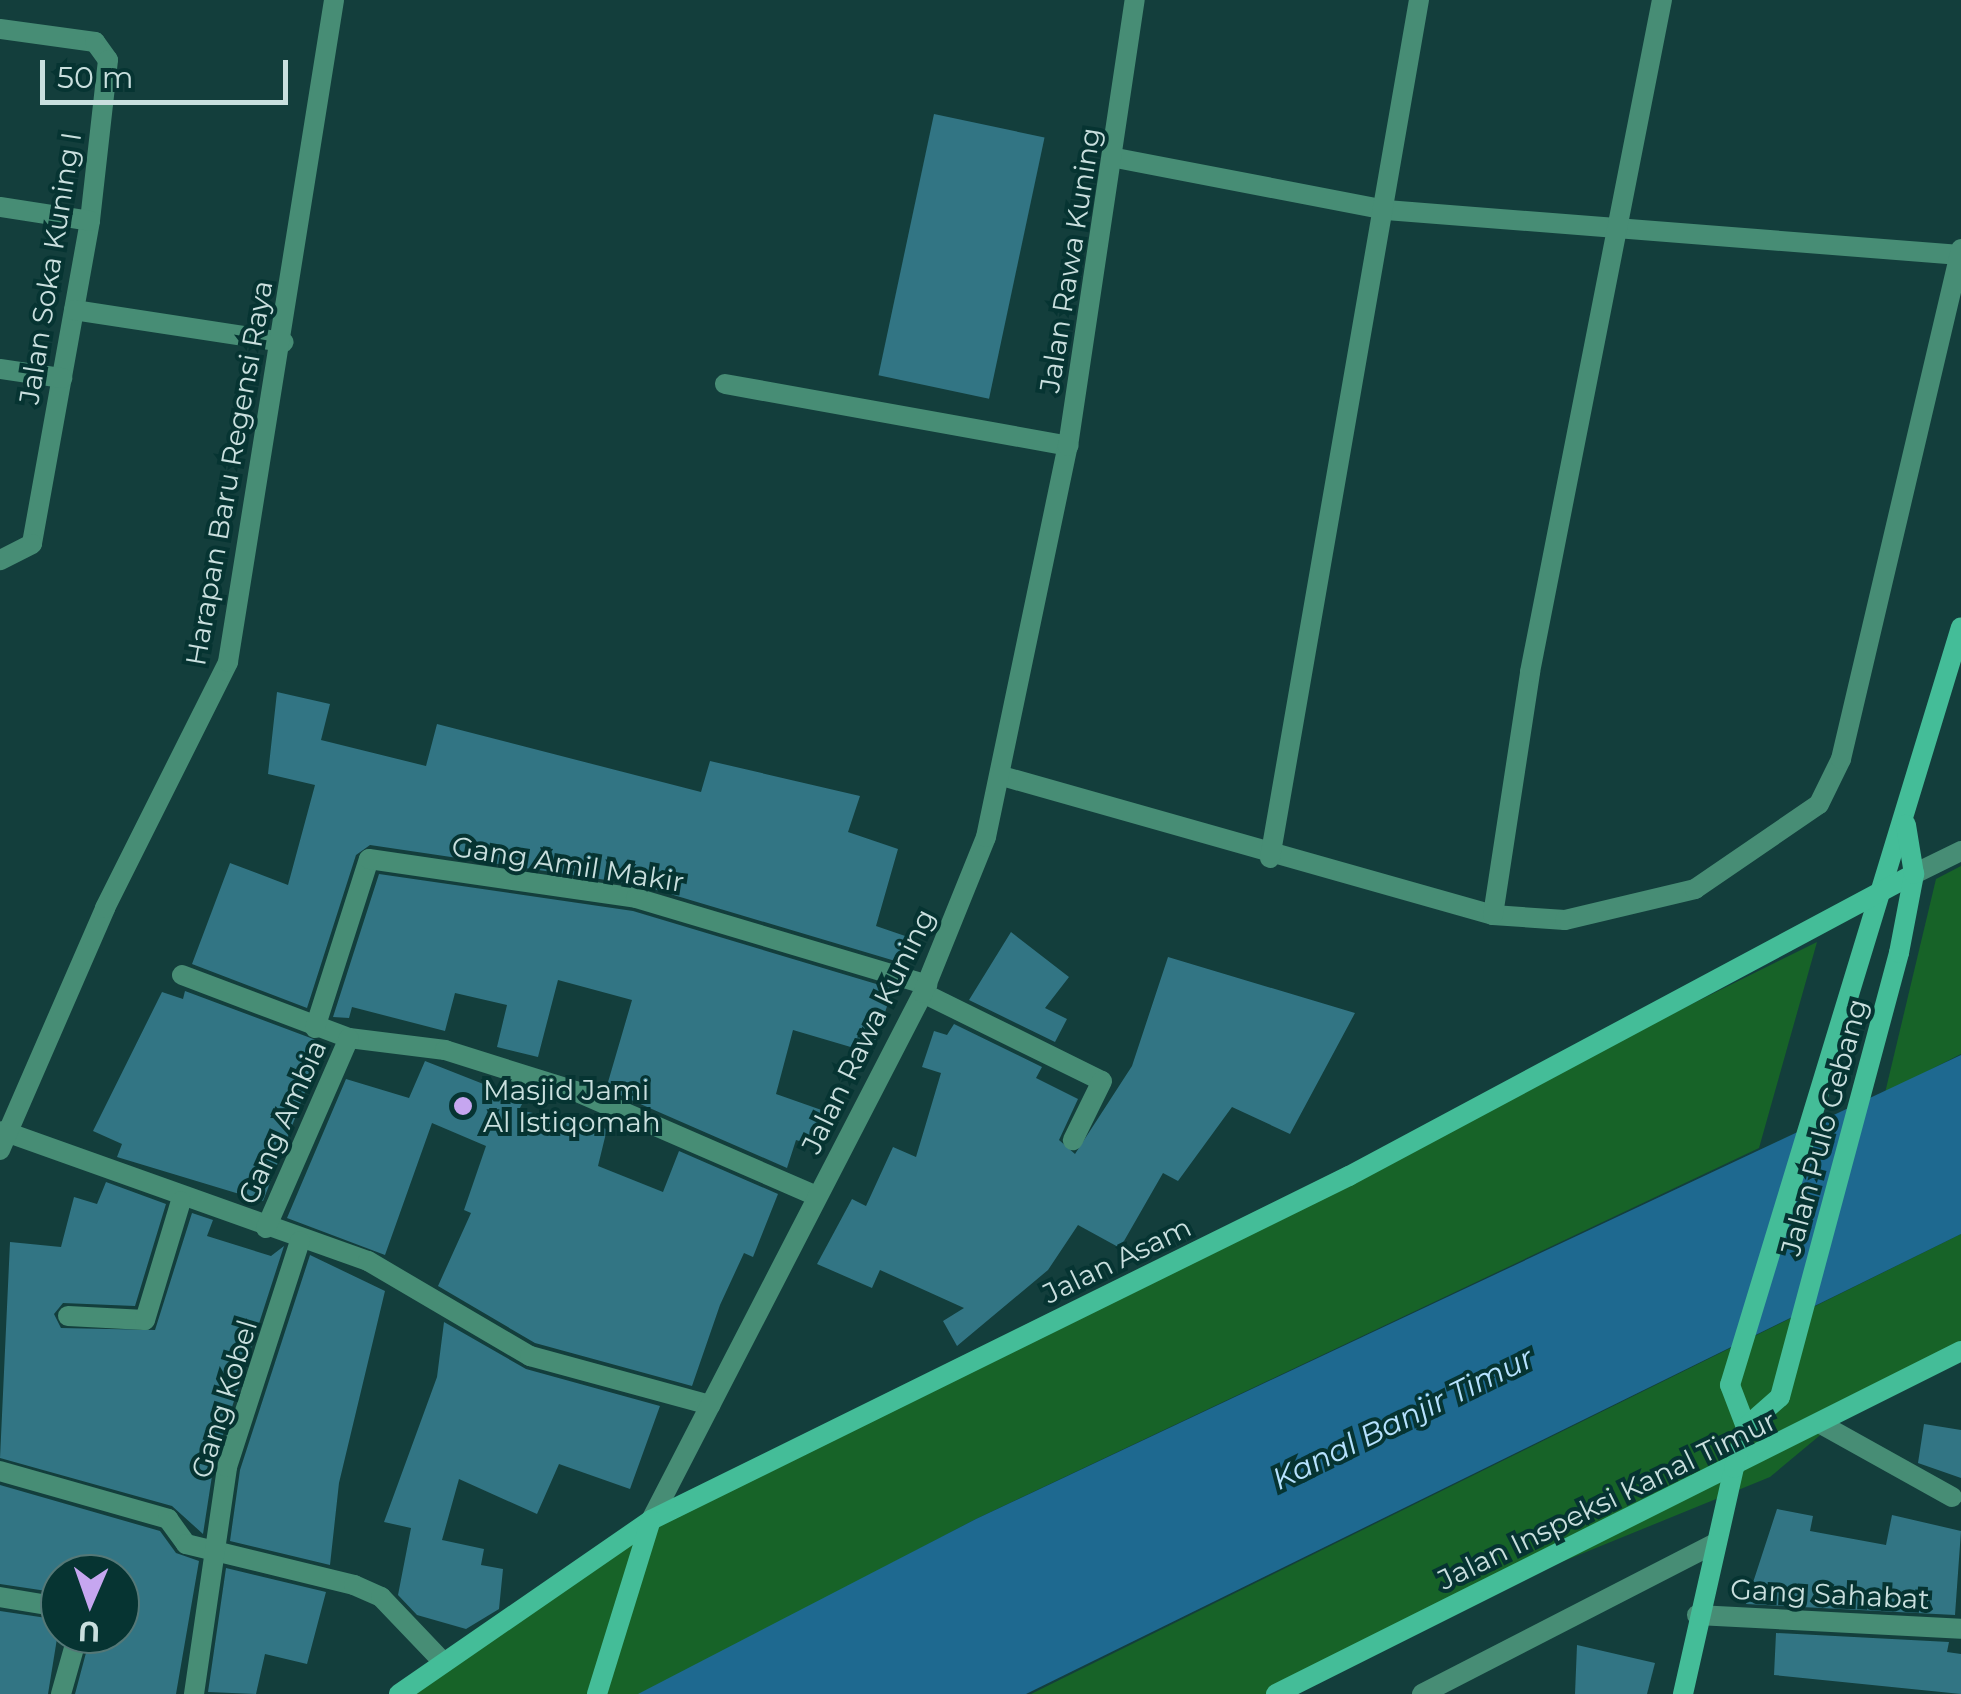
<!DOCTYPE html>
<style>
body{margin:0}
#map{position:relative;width:1961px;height:1694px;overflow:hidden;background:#133e3c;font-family:Montserrat,sans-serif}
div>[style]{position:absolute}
.green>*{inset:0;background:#176328}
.water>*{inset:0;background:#1e6990}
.building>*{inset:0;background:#327584;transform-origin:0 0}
.street>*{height:20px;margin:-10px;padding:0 10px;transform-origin:10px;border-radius:10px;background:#478d75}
.secondary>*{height:20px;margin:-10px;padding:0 10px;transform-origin:10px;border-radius:10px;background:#44bd98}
.dots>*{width:28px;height:28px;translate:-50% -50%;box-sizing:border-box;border:5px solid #063432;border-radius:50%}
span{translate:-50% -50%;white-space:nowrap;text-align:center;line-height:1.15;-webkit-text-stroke:8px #063432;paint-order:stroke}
.street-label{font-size:28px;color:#c9dfde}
.poi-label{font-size:28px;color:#c9dfde}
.left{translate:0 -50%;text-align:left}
.water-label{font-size:30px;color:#b7e2fe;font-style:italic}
.north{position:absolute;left:40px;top:1554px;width:100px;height:100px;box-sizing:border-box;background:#063432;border:2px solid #547877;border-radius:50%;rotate:182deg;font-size:28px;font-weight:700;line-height:40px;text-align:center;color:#c9dfde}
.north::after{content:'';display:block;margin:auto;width:35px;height:45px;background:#c6a6f0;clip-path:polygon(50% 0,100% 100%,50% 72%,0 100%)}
.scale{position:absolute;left:40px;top:60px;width:248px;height:45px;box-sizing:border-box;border:5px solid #c9dfde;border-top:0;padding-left:12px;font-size:30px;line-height:35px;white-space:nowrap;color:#c9dfde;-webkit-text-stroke:8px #063432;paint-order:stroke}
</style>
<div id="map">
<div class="green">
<div style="clip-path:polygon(1961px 866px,1961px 1054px,1885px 1093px,1936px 879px)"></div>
<div style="clip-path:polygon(1817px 942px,1759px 1148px,976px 1519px,642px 1694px,399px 1694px,651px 1520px)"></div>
<div style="clip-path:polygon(1961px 1234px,1961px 1350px,1842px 1417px,1770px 1477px,1471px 1599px,1282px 1694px,1031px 1694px)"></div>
</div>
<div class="water">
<div style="clip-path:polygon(1961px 1055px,1961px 1234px,1026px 1694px,638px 1694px,976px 1519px)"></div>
</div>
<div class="building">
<div style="left:934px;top:114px;width:113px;height:267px;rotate:12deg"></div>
<div style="clip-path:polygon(277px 692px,330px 704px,321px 740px,426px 766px,437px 724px,701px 792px,710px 761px,860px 796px,848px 832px,898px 849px,876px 926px,911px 938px,902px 963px,640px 885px,370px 845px,356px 855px,307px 1008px,192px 964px,230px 863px,288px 885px,315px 785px,268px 774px)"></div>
<div style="clip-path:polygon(379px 874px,633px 911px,893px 989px,871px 1053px,793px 1030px,776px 1094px,830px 1113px,818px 1147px,796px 1140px,787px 1168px,606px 1089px,632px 1000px,558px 980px,538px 1057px,497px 1047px,507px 1005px,455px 993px,445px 1031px,352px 1007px,349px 1018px,333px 1017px)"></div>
<div style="clip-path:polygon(1011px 932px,1069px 977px,1045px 1008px,1067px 1019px,1055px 1042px,969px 1000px)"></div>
<div style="clip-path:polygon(1168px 957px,1355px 1013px,1290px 1134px,1232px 1107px,1178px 1181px,1163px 1173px,1120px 1248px,1078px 1225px,1048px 1270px,957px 1346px,943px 1321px,964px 1308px,880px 1270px,872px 1288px,817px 1264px,852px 1199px,866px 1206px,893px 1147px,916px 1157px,941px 1073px,922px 1067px,934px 1031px,947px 1035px,954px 1024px,1042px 1067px,1036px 1078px,1078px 1099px,1059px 1140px,1075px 1154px,1132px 1066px)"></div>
<div style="clip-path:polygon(185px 991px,324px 1043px,263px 1201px,117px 1157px,122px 1144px,93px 1131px,162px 992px,183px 999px)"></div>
<div style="clip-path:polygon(425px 1061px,524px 1100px,519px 1110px,607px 1129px,598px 1166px,663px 1192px,679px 1151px,778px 1194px,753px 1257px,744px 1253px,720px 1305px,692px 1386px,535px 1343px,438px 1286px,471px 1213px,464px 1210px,486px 1146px,432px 1123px,385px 1255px,287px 1218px,346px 1079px,409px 1098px)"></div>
<div style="clip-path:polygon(106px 1182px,166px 1204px,135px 1306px,63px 1303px,54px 1314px,61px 1328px,155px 1330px,192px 1213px,213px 1220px,207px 1236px,271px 1256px,284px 1246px,214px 1463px,203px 1534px,172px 1506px,0 1458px,10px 1242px,61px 1247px,74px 1197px,97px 1204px)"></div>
<div style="clip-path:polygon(310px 1255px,385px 1291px,339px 1483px,330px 1565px,230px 1541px,240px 1470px)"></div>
<div style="clip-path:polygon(444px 1322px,526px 1369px,660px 1406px,630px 1489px,559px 1464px,537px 1514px,459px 1479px,442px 1540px,484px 1549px,481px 1565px,503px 1569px,499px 1609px,466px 1629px,417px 1615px,398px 1595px,411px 1528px,384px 1522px,437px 1377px)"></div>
<div style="clip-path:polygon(1924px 1424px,1961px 1430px,1961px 1478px,1918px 1463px)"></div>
<div style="clip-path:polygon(0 1485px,160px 1531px,176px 1553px,199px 1561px,176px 1694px,75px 1694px,91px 1634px,120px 1634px,120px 1574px,60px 1574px,60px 1593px,0 1584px)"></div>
<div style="clip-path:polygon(1777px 1509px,1813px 1516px,1810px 1531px,1886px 1545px,1892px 1515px,1961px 1531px,1955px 1615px,1746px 1604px)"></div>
<div style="clip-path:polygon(226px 1568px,326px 1592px,307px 1664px,265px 1654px,256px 1694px,208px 1692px)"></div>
<div style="clip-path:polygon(0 1611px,60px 1620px,48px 1694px,0 1694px)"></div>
<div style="clip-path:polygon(1776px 1633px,1949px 1642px,1947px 1652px,1961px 1654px,1961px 1694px,1774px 1675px)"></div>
<div style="clip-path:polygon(1577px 1645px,1655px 1663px,1647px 1694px,1575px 1694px)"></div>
</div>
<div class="street">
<div style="left:0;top:29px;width:96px;rotate:7.8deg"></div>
<div style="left:95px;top:42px;width:22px;rotate:54deg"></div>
<div style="left:108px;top:60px;width:162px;rotate:96.4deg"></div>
<div style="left:90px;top:221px;width:328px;rotate:100.2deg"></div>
<div style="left:32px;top:544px;width:36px;rotate:153deg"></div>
<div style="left:1116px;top:158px;width:275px;rotate:10.9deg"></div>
<div style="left:1386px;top:210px;width:576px;rotate:4.48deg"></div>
<div style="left:0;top:207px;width:91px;rotate:8.8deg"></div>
<div style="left:74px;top:310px;width:212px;rotate:8.7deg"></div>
<div style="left:0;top:369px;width:63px;rotate:8.3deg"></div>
<div style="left:725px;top:384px;width:349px;rotate:10.2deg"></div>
<div style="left:1002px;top:776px;width:510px;rotate:15.81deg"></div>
<div style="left:1493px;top:915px;width:72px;rotate:4deg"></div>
<div style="left:1565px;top:920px;width:134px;rotate:-13.4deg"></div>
<div style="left:1695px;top:889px;width:150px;rotate:-34.4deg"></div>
<div style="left:1819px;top:804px;width:50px;rotate:-63.9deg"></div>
<div style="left:1841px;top:759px;width:524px;rotate:-76.76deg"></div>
<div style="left:1270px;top:858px;width:871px;rotate:-80.15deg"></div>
<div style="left:1914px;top:874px;width:52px;rotate:-26.1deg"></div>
<div style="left:1493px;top:915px;width:246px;rotate:-81.3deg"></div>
<div style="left:1530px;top:672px;width:685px;rotate:-78.89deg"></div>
<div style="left:182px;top:975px;width:178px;rotate:20.7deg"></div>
<div style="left:349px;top:1038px;width:97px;rotate:7.1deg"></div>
<div style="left:445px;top:1050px;width:136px;rotate:17.5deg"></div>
<div style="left:575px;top:1091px;width:264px;rotate:23.5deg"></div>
<div style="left:923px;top:993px;width:199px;rotate:26.2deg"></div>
<div style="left:1102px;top:1081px;width:66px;rotate:116.2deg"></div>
<div style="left:315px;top:1028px;width:177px;rotate:-72.3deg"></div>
<div style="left:369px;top:859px;width:270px;rotate:8.3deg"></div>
<div style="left:636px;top:898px;width:304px;rotate:16.6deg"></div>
<div style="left:3px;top:1131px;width:387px;rotate:19.6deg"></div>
<div style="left:368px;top:1261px;width:188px;rotate:30.4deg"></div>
<div style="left:530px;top:1356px;width:187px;rotate:15.2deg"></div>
<div style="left:0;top:1150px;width:264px;rotate:-66.5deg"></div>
<div style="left:105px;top:908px;width:275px;rotate:-63.4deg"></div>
<div style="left:228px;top:662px;width:670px;rotate:-80.9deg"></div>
<div style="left:266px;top:1228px;width:207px;rotate:-66.4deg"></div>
<div style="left:68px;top:1316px;width:77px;rotate:3deg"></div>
<div style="left:145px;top:1320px;width:124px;rotate:-73.2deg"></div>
<div style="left:1821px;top:1424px;width:150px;rotate:29.1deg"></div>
<div style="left:0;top:1471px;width:175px;rotate:15.9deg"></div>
<div style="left:168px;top:1519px;width:31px;rotate:54deg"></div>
<div style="left:186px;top:1544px;width:173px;rotate:13.7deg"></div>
<div style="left:354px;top:1585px;width:30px;rotate:24deg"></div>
<div style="left:381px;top:1597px;width:91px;rotate:46.3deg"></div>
<div style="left:651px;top:1520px;width:593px;rotate:-62.7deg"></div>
<div style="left:923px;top:993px;width:168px;rotate:-68deg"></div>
<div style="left:986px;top:837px;width:400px;rotate:-78.2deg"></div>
<div style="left:1068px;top:446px;width:451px;rotate:-81.5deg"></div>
<div style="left:0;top:1597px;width:61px;rotate:9.5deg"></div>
<div style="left:1697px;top:1615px;width:264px;rotate:3deg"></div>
<div style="left:61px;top:1694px;width:62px;rotate:-74.2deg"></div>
<div style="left:194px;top:1694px;width:229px;rotate:-81.7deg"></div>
<div style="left:227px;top:1467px;width:237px;rotate:-72.1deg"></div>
<div style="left:1422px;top:1694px;width:331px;rotate:-27.2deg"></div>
</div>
<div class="secondary">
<div style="left:1746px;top:1427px;width:45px;rotate:-110.9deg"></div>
<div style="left:1730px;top:1385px;width:792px;rotate:-73.05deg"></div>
<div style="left:399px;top:1694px;width:306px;rotate:-34.6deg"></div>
<div style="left:651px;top:1520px;width:778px;rotate:-26.24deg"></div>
<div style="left:1349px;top:1176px;width:641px;rotate:-28.13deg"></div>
<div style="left:597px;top:1694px;width:182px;rotate:-72.8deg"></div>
<div style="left:1276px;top:1694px;width:766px;rotate:-26.6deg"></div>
<div style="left:1683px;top:1694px;width:232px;rotate:-77.3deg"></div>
<div style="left:1734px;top:1468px;width:43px;rotate:-73.7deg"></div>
<div style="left:1746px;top:1427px;width:45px;rotate:-41.4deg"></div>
<div style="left:1780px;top:1397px;width:460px;rotate:-75deg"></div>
<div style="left:1899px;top:953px;width:80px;rotate:-79.2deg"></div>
<div style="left:1914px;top:874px;width:50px;rotate:-99.3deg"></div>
</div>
<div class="dots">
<div style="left:463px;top:1106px;background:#c6a6f0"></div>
</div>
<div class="street-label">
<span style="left:1070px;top:260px;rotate:-81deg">Jalan Rawa Kuning</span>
<span style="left:50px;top:268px;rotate:-81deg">Jalan Soka Kuning I</span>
<span style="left:229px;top:473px;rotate:-80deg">Harapan Baru Regensi Raya</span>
<span style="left:568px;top:864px;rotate:9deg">Gang Amil Makir</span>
<span style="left:868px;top:1031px;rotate:-64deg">Jalan Rawa Kuning</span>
<span style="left:282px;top:1122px;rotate:-66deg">Gang Ambia</span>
<span style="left:1824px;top:1127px;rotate:-75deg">Jalan Pulo Gebang</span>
<span style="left:1117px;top:1260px;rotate:-26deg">Jalan Asam</span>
<span style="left:224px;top:1399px;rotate:-73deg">Gang Kobel</span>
<span style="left:1607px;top:1500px;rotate:-26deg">Jalan Inspeksi Kanal Timur</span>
<span style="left:1830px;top:1594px;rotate:3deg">Gang Sahabat</span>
</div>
<div class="poi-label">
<span class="left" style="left:483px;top:1106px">Masjid Jami<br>Al Istiqomah</span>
</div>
<div class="water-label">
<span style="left:1403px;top:1419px;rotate:-26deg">Kanal Banjir Timur</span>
</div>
<div class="north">U</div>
<div class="scale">50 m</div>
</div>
